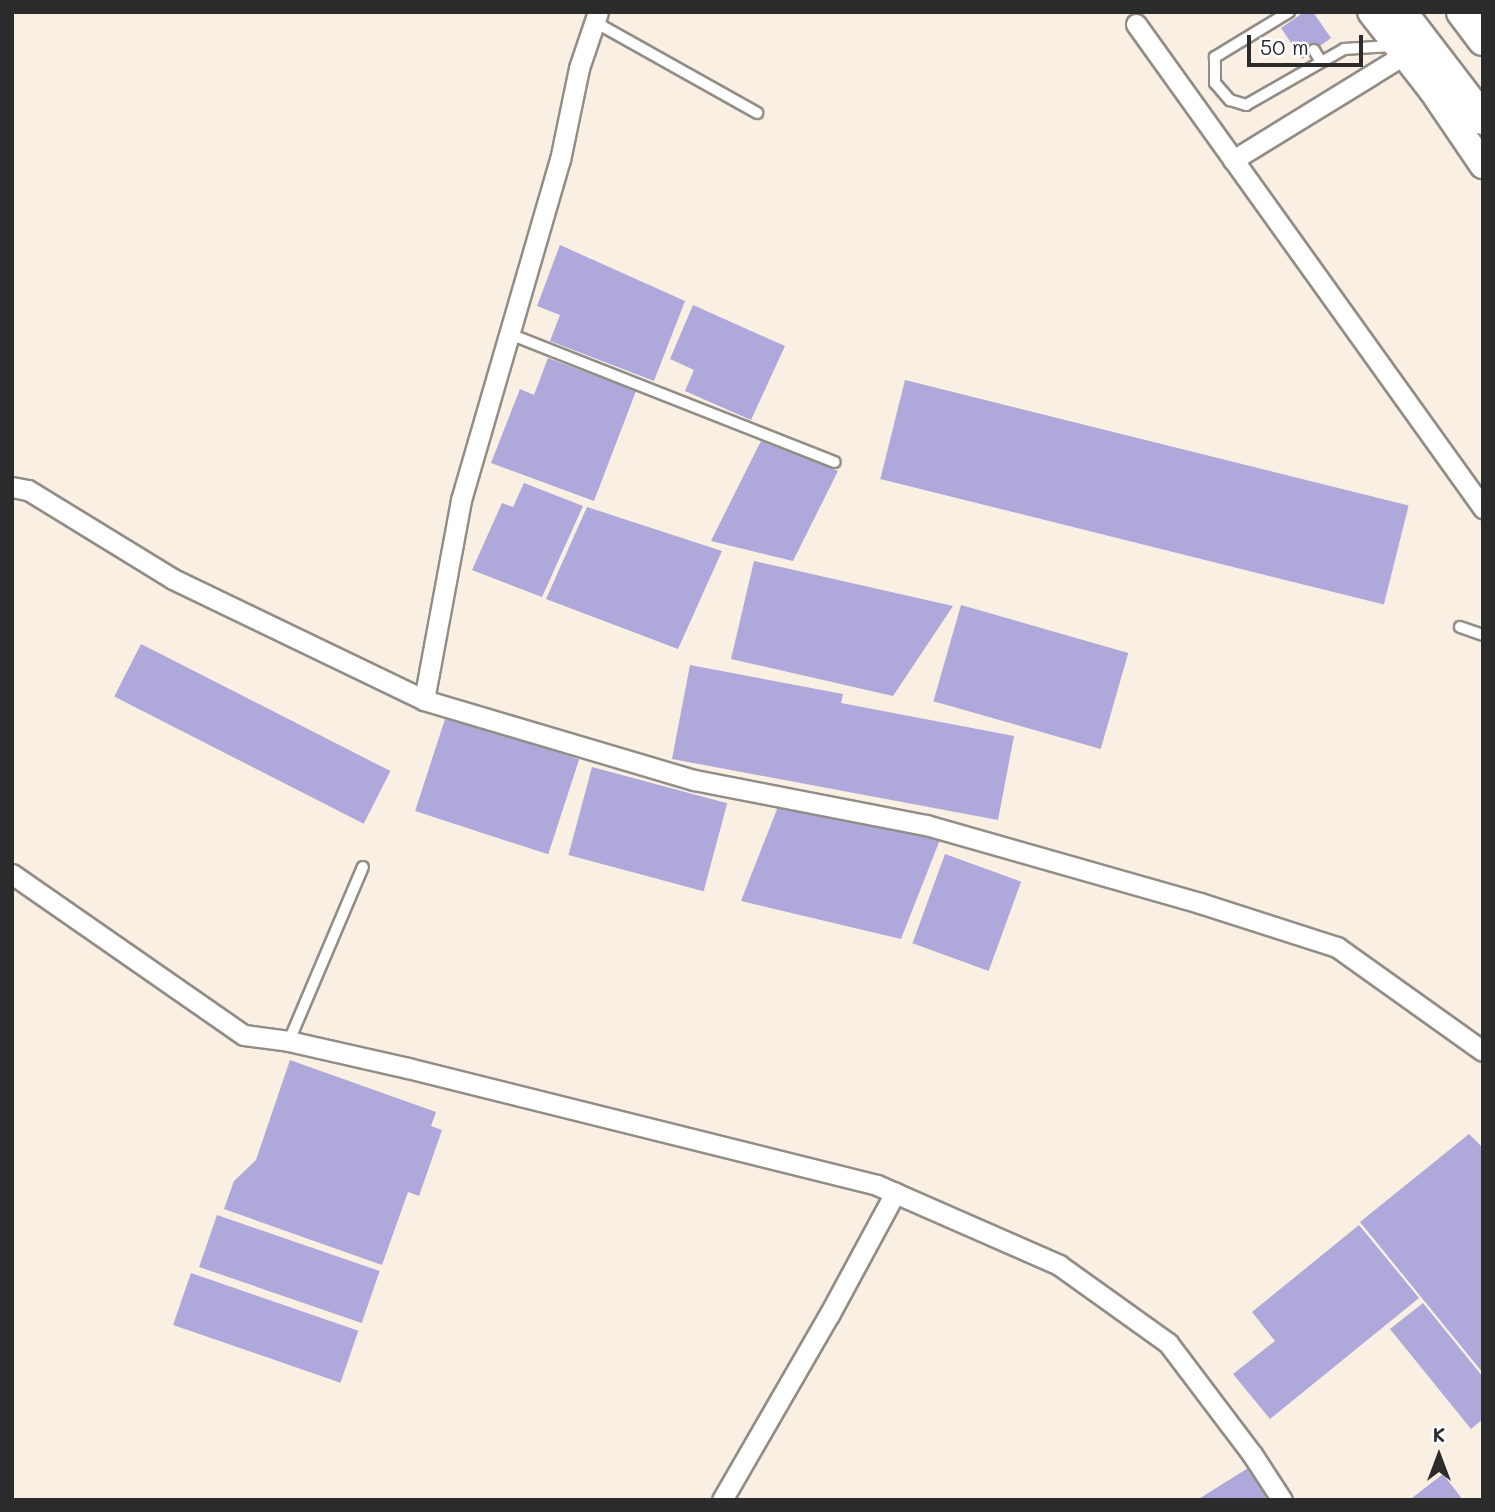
<!DOCTYPE html>
<style>
body{margin:0}
#map{position:relative;width:1495px;height:1512px;overflow:hidden;background:#f9efe2;font-family:Mali,sans-serif}
div>[style]{position:absolute}
.building>*{inset:0;background:#afa8da;transform-origin:0 0}
.roads{filter:drop-shadow(2px 0 #928d86) drop-shadow(-2px 0 #928d86) drop-shadow(0 2px #928d86) drop-shadow(0 -2px #928d86)}
.lane>*{height:10px;margin:-5px;padding:0 5px;transform-origin:5px;border-radius:5px;background:#fff}
.street>*{height:19px;margin:-9.5px;padding:0 9.5px;transform-origin:9.5px;border-radius:9.5px;background:#fff}
.secondary>*{height:26px;margin:-13px;padding:0 13px;transform-origin:13px;border-radius:13px;background:#fff}
.primary>*{height:30px;margin:-15px;padding:0 15px;transform-origin:15px;border-radius:15px;background:#fff}
span{translate:-50% -50%;white-space:nowrap;text-align:center;line-height:1.15;-webkit-text-stroke:7px #fff;paint-order:stroke}
.frame{position:absolute;inset:0;border:14px solid #2b2b2b;pointer-events:none}
.north{position:absolute;left:1404px;top:1421px;width:70px;height:70px;-webkit-text-stroke:5px #fff;paint-order:stroke;rotate:0deg;font-size:19px;font-weight:700;line-height:28px;text-align:center;color:#2b2b2b}
.north::after{content:'';display:block;margin:auto;width:24px;height:32px;background:#2b2b2b;clip-path:polygon(50% 0,100% 100%,50% 72%,0 100%)}
.scale{position:absolute;left:1247px;top:35px;width:116px;height:32px;box-sizing:border-box;border:4px solid #2b2b2b;border-top:0;padding-left:9px;font-size:21px;line-height:24px;white-space:nowrap;color:#2b2b2b;-webkit-text-stroke:5px #fff;paint-order:stroke}
</style>
<div id="map">
<div class="building">
<div style="clip-path:polygon(1304px 12px,1313px 12px,1331px 38px,1302px 59px,1281px 28px)"></div>
<div style="clip-path:polygon(560px 245px,685px 301px,654px 381px,550px 341px,560px 315px,537px 306px)"></div>
<div style="clip-path:polygon(693px 305px,785px 346px,751px 420px,685px 391px,694px 370px,670px 359px)"></div>
<div style="clip-path:polygon(548px 358px,636px 391px,594px 501px,491px 463px,520px 389px,534px 395px)"></div>
<div style="left:905px;top:380px;width:519px;height:102px;rotate:14deg"></div>
<div style="clip-path:polygon(761px 441px,838px 471px,793px 561px,711px 541px)"></div>
<div style="clip-path:polygon(524px 483px,583px 506px,542px 597px,472px 570px,502px 503px,513px 507px)"></div>
<div style="clip-path:polygon(587px 507px,722px 551px,678px 649px,546px 599px)"></div>
<div style="clip-path:polygon(754px 561px,953px 606px,893px 696px,731px 659px)"></div>
<div style="left:961px;top:605px;width:174px;height:100px;rotate:16deg"></div>
<div style="left:141px;top:644px;width:280px;height:59px;rotate:27deg"></div>
<div style="clip-path:polygon(690px 665px,843px 694px,841px 703px,1014px 736px,998px 820px,672px 759px)"></div>
<div style="left:446px;top:716px;width:140px;height:100px;rotate:18deg"></div>
<div style="left:592px;top:767px;width:140px;height:91px;rotate:15deg"></div>
<div style="clip-path:polygon(781px 799px,941px 837px,901px 939px,741px 901px)"></div>
<div style="left:945px;top:854px;width:81px;height:95px;rotate:20deg"></div>
<div style="clip-path:polygon(290px 1060px,436px 1112px,431px 1126px,442px 1130px,419px 1196px,408px 1192px,382px 1265px,224px 1209px,234px 1181px,256px 1160px)"></div>
<div style="clip-path:polygon(1469px 1134px,1483px 1148px,1483px 1373px,1360px 1222px)"></div>
<div style="left:217px;top:1215px;width:172px;height:55px;rotate:19deg"></div>
<div style="clip-path:polygon(1359px 1225px,1419px 1298px,1270px 1419px,1233px 1374px,1275px 1341px,1252px 1312px)"></div>
<div style="left:191px;top:1273px;width:177px;height:55px;rotate:19deg"></div>
<div style="clip-path:polygon(1423px 1303px,1483px 1377px,1483px 1419px,1471px 1429px,1390px 1329px)"></div>
<div style="clip-path:polygon(1253px 1465px,1274px 1500px,1197px 1500px)"></div>
<div style="clip-path:polygon(1443px 1474px,1463px 1500px,1413px 1500px,1412px 1498px)"></div>
</div>
<div class="roads">
<div class="lane">
<div style="left:1289px;top:12px;width:87px;rotate:148.7deg"></div>
<div style="left:1215px;top:57px;width:26px;rotate:90deg"></div>
<div style="left:1215px;top:83px;width:23px;rotate:49deg"></div>
<div style="left:1230px;top:100px;width:17px;rotate:17deg"></div>
<div style="left:1246px;top:105px;width:113px;rotate:-29.7deg"></div>
<div style="left:1344px;top:49px;width:48px;rotate:-3.6deg"></div>
<div style="left:595px;top:22px;width:186px;rotate:29.3deg"></div>
<div style="left:1314px;top:50px;width:14px;rotate:60deg"></div>
<div style="left:507px;top:333px;width:352px;rotate:21.5deg"></div>
<div style="left:1460px;top:627px;width:24px;rotate:19deg"></div>
<div style="left:289px;top:1041px;width:189px;rotate:-67deg"></div>
</div>
<div class="street">
<div style="left:1136px;top:24px;width:596px;rotate:54.36deg"></div>
<div style="left:1233px;top:160px;width:201px;rotate:-31.6deg"></div>
<div style="left:12px;top:487px;width:16px;rotate:11deg"></div>
<div style="left:28px;top:490px;width:170px;rotate:31.5deg"></div>
<div style="left:173px;top:579px;width:279px;rotate:25.7deg"></div>
<div style="left:424px;top:700px;width:282px;rotate:16.5deg"></div>
<div style="left:694px;top:780px;width:236px;rotate:11deg"></div>
<div style="left:926px;top:825px;width:285px;rotate:15.9deg"></div>
<div style="left:1200px;top:903px;width:144px;rotate:17.8deg"></div>
<div style="left:1337px;top:947px;width:179px;rotate:35.5deg"></div>
<div style="left:424px;top:700px;width:203px;rotate:-79.5deg"></div>
<div style="left:461px;top:500px;width:354px;rotate:-73.8deg"></div>
<div style="left:560px;top:160px;width:94px;rotate:-78.3deg"></div>
<div style="left:579px;top:68px;width:59px;rotate:-71.3deg"></div>
<div style="left:12px;top:874px;width:282px;rotate:34.8deg"></div>
<div style="left:244px;top:1035px;width:45px;rotate:7.6deg"></div>
<div style="left:289px;top:1041px;width:122px;rotate:12.8deg"></div>
<div style="left:408px;top:1068px;width:483px;rotate:14deg"></div>
<div style="left:877px;top:1185px;width:199px;rotate:23.7deg"></div>
<div style="left:1059px;top:1265px;width:134px;rotate:35.6deg"></div>
<div style="left:1168px;top:1343px;width:139px;rotate:52.9deg"></div>
<div style="left:1252px;top:1454px;width:55px;rotate:56.9deg"></div>
<div style="left:722px;top:1500px;width:214px;rotate:-60deg"></div>
<div style="left:829px;top:1315px;width:139px;rotate:-61.6deg"></div>
</div>
<div class="secondary">
<div style="left:1371px;top:12px;width:99px;rotate:52deg"></div>
<div style="left:1432px;top:90px;width:91px;rotate:55.8deg"></div>
</div>
<div class="primary">
<div style="left:1401px;top:12px;width:135px;rotate:52.5deg"></div>
<div style="left:1462px;top:12px;width:35px;rotate:53deg"></div>
</div>
</div>
<div class="frame"></div>
<div class="north">K</div>
<div class="scale">50 m</div>
</div>
